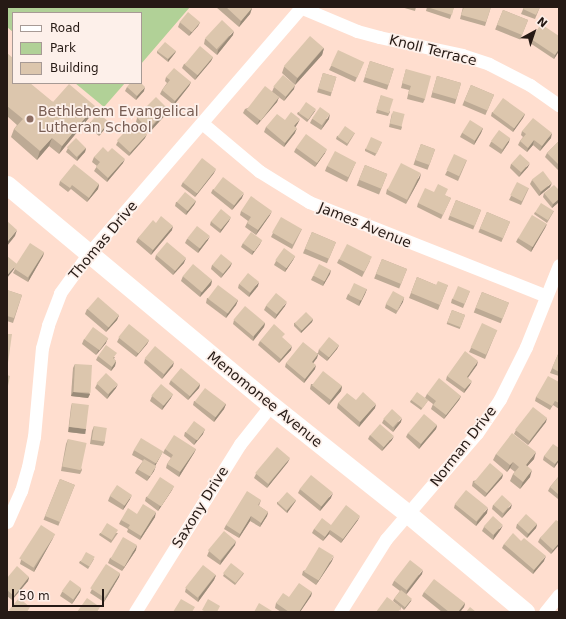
<!DOCTYPE html>
<style>
body{margin:0}
#map{position:relative;width:566px;height:619px;overflow:hidden;background:#ffdecf;font-family:"DejaVu Sans",sans-serif}
div>[style]{position:absolute}
.green>*{inset:0;background:#b1d197}
.street>*{height:13px;margin:-6.5px;padding:0 6.5px;transform-origin:6.5px;border-radius:6.5px;background:#fff}
.secondary>*{height:19px;margin:-9.5px;padding:0 9.5px;transform-origin:9.5px;border-radius:9.5px;background:#fff}
.wall>*{inset:0;background:#bdaa95;transform-origin:0 0}
.shaded-wall>*{inset:0;background:#9a8b79;transform-origin:0 0}
.building>*{inset:0;background:#dcc6ad;transform-origin:0 0}
.dots>*{width:11px;height:11px;translate:-50% -50%;box-sizing:border-box;border:2px solid #fdf0ea;border-radius:50%}
span{translate:-50% -50%;white-space:nowrap;text-align:center;line-height:1.15;-webkit-text-stroke:3.5px #fdf0ea;paint-order:stroke}
.street-label{font-size:14px;color:#261a15}
.education-label{font-size:14px;color:#785e54}
.left{translate:0 -50%;text-align:left}
.frame{position:absolute;inset:0;border:8px solid #261a15;pointer-events:none}
.legend{position:absolute;left:12px;top:12px;width:130px;height:72px;box-sizing:border-box;background:#fdf0ea;border:1px solid #a79a95;margin:0;padding:5px 7px;list-style:none;font-size:12px;color:#261a15}
.legend li{display:flex;align-items:center;gap:8px;height:20px}
.legend b{width:20px;border:1px solid #a79a95}
.north{position:absolute;left:514px;top:12px;width:40px;height:40px;-webkit-text-stroke:3px #fdf0ea;paint-order:stroke;rotate:40deg;font-size:11px;font-weight:700;line-height:16px;text-align:center;color:#261a15}
.north::after{content:'';display:block;margin:auto;width:14px;height:18px;background:#261a15;clip-path:polygon(50% 0,100% 100%,50% 72%,0 100%)}
.scale{position:absolute;left:12px;top:589px;width:92px;height:18px;box-sizing:border-box;border:2px solid #261a15;border-top:0;padding-left:5px;font-size:12px;line-height:14px;white-space:nowrap;color:#261a15;-webkit-text-stroke:3px #fdf0ea;paint-order:stroke}
</style>
<div id="map">
<div class="green">
<div style="clip-path:polygon(7px 7px,190px 7px,141px 64px,141px 13px,13px 13px,13px 32px,7px 27px)"></div>
<div style="clip-path:polygon(75px 83px,125px 83px,104px 107px)"></div>
</div>
<div class="street">
<div style="left:300px;top:7px;width:62px;rotate:22.8deg"></div>
<div style="left:357px;top:31px;width:23px;rotate:15deg"></div>
<div style="left:379px;top:37px;width:85px;rotate:12.2deg"></div>
<div style="left:462px;top:55px;width:28px;rotate:18deg"></div>
<div style="left:489px;top:64px;width:46px;rotate:27.1deg"></div>
<div style="left:530px;top:85px;width:35px;rotate:35deg"></div>
<div style="left:202px;top:123px;width:75px;rotate:40.1deg"></div>
<div style="left:259px;top:171px;width:59px;rotate:31.8deg"></div>
<div style="left:309px;top:202px;width:255px;rotate:21.6deg"></div>
<div style="left:7px;top:522px;width:34px;rotate:-66deg"></div>
<div style="left:21px;top:491px;width:25px;rotate:-74deg"></div>
<div style="left:28px;top:467px;width:31px;rotate:-79deg"></div>
<div style="left:34px;top:437px;width:89px;rotate:-84.9deg"></div>
<div style="left:42px;top:348px;width:24px;rotate:-75deg"></div>
<div style="left:48px;top:325px;width:34px;rotate:-69deg"></div>
<div style="left:60px;top:293px;width:49px;rotate:-54.1deg"></div>
<div style="left:89px;top:253px;width:325px;rotate:-49.2deg"></div>
<div style="left:135px;top:612px;width:198px;rotate:-58deg"></div>
<div style="left:240px;top:444px;width:50px;rotate:-51.5deg"></div>
<div style="left:340px;top:612px;width:86px;rotate:-57.8deg"></div>
<div style="left:386px;top:539px;width:140px;rotate:-49.4deg"></div>
<div style="left:477px;top:433px;width:41px;rotate:-55.9deg"></div>
<div style="left:500px;top:399px;width:58px;rotate:-63.4deg"></div>
<div style="left:526px;top:347px;width:88px;rotate:-68.1deg"></div>
<div style="left:545px;top:612px;width:22px;rotate:-51deg"></div>
</div>
<div class="secondary">
<div style="left:7px;top:185px;width:344px;rotate:39.8deg"></div>
<div style="left:271px;top:405px;width:175px;rotate:38.5deg"></div>
<div style="left:408px;top:514px;width:153px;rotate:39.9deg"></div>
</div>
<div class="wall">
<div style="clip-path:polygon(216px 7px,251px 7px,252px 8px,250px 14px,239px 27px)"></div>
<div style="clip-path:polygon(401px 7px,416px 7px,415px 11px)"></div>
<div style="clip-path:polygon(427px 7px,454px 7px,450px 19px,426px 11px)"></div>
<div style="clip-path:polygon(463px 7px,491px 7px,485px 26px,460px 19px)"></div>
<div style="clip-path:polygon(524px 7px,540px 7px,535px 19px,521px 14px)"></div>
<div style="left:503px;top:10px;width:27px;height:21px;rotate:22deg"></div>
<div style="clip-path:polygon(180px 22px,200px 22px,198px 26px,189px 36px,178px 27px)"></div>
<div style="clip-path:polygon(233px 35px,217px 55px,204px 44px,205px 39px)"></div>
<div style="clip-path:polygon(559px 36px,559px 51px,554px 59px,530px 43px,531px 39px)"></div>
<div style="clip-path:polygon(324px 48px,322px 55px,295px 85px,282px 73px,284px 67px)"></div>
<div style="clip-path:polygon(157px 51px,176px 51px,175px 53px,168px 62px,157px 53px)"></div>
<div style="clip-path:polygon(7px 53px,13px 83px,53px 102px,92px 114px,59px 154px,49px 146px,37px 160px,11px 137px,14px 129px,17px 125px,7px 116px)"></div>
<div style="clip-path:polygon(213px 57px,211px 61px,195px 80px,182px 68px,184px 64px)"></div>
<div style="left:370px;top:61px;width:25px;height:22px;rotate:18deg"></div>
<div style="clip-path:polygon(331px 66px,362px 66px,355px 82px,329px 70px)"></div>
<div style="clip-path:polygon(406px 69px,425px 99px,423px 103px,407px 99px,409px 90px,401px 88px)"></div>
<div style="left:323px;top:73px;width:14px;height:20px;rotate:17deg"></div>
<div style="left:437px;top:76px;width:25px;height:22px;rotate:16deg"></div>
<div style="clip-path:polygon(166px 77px,191px 82px,189px 86px,174px 105px,160px 94px,162px 90px,167px 83px,165px 81px)"></div>
<div style="left:471px;top:85px;width:25px;height:22px;rotate:23deg"></div>
<div style="clip-path:polygon(127px 87px,144px 91px,136px 100px,125px 91px)"></div>
<div style="clip-path:polygon(274px 87px,294px 89px,284px 101px,272px 92px)"></div>
<div style="clip-path:polygon(381px 95px,390px 112px,388px 116px,376px 113px)"></div>
<div style="clip-path:polygon(279px 97px,277px 102px,257px 125px,243px 113px,245px 109px)"></div>
<div style="clip-path:polygon(315px 111px,307px 122px,297px 114px,298px 112px)"></div>
<div style="clip-path:polygon(492px 112px,525px 114px,523px 118px,513px 132px,491px 116px)"></div>
<div style="clip-path:polygon(167px 113px,148px 134px,136px 122px,137px 118px)"></div>
<div style="clip-path:polygon(392px 113px,402px 127px,401px 130px,389px 127px)"></div>
<div style="clip-path:polygon(312px 119px,329px 119px,321px 130px,310px 123px)"></div>
<div style="clip-path:polygon(285px 120px,298px 123px,295px 127px,295px 133px,284px 147px,264px 132px,266px 127px)"></div>
<div style="clip-path:polygon(90px 122px,107px 126px,99px 136px,89px 127px)"></div>
<div style="clip-path:polygon(483px 128px,481px 133px,474px 145px,460px 137px,462px 133px)"></div>
<div style="clip-path:polygon(522px 131px,551px 138px,540px 151px,533px 145px,527px 152px,518px 145px,520px 141px,523px 137px,521px 135px)"></div>
<div style="clip-path:polygon(355px 133px,347px 146px,336px 139px,337px 136px)"></div>
<div style="clip-path:polygon(145px 138px,129px 156px,116px 145px,118px 141px)"></div>
<div style="clip-path:polygon(559px 141px,559px 171px,545px 157px,547px 153px)"></div>
<div style="clip-path:polygon(382px 142px,375px 156px,365px 151px,365px 149px)"></div>
<div style="clip-path:polygon(491px 142px,509px 142px,501px 154px,489px 146px)"></div>
<div style="left:421px;top:144px;width:15px;height:22px;rotate:20deg"></div>
<div style="clip-path:polygon(68px 148px,86px 148px,85px 152px,77px 161px,66px 152px)"></div>
<div style="clip-path:polygon(296px 148px,325px 153px,315px 167px,294px 152px)"></div>
<div style="clip-path:polygon(108px 152px,123px 163px,107px 182px,94px 171px,97px 166px,92px 162px,94px 157px)"></div>
<div style="clip-path:polygon(467px 160px,458px 181px,445px 175px,447px 171px)"></div>
<div style="clip-path:polygon(356px 162px,347px 182px,325px 171px,327px 166px)"></div>
<div style="clip-path:polygon(511px 164px,528px 167px,519px 177px,510px 168px)"></div>
<div style="left:365px;top:165px;width:24px;height:22px;rotate:22deg"></div>
<div style="clip-path:polygon(214px 173px,195px 197px,181px 186px,183px 182px)"></div>
<div style="clip-path:polygon(420px 178px,406px 204px,386px 194px,387px 189px)"></div>
<div style="clip-path:polygon(532px 180px,550px 187px,539px 196px,530px 184px)"></div>
<div style="clip-path:polygon(60px 181px,99px 184px,98px 189px,87px 202px,71px 189px,68px 192px,59px 185px)"></div>
<div style="clip-path:polygon(529px 188px,521px 205px,509px 200px,511px 196px)"></div>
<div style="clip-path:polygon(213px 189px,242px 198px,232px 210px,211px 193px)"></div>
<div style="clip-path:polygon(559px 190px,559px 202px,552px 208px,543px 197px,544px 193px)"></div>
<div style="clip-path:polygon(434px 192px,446px 196px,451px 198px,441px 219px,417px 207px,418px 203px)"></div>
<div style="left:456px;top:200px;width:27px;height:21px;rotate:22deg"></div>
<div style="clip-path:polygon(196px 201px,194px 205px,186px 215px,175px 206px,176px 202px)"></div>
<div style="clip-path:polygon(241px 211px,270px 215px,256px 235px,245px 227px,248px 221px,240px 215px)"></div>
<div style="clip-path:polygon(554px 211px,547px 223px,534px 214px,535px 212px)"></div>
<div style="left:487px;top:212px;width:25px;height:22px;rotate:23deg"></div>
<div style="clip-path:polygon(211px 221px,229px 221px,220px 233px,210px 225px)"></div>
<div style="clip-path:polygon(156px 223px,172px 230px,151px 255px,136px 242px,138px 238px)"></div>
<div style="clip-path:polygon(547px 224px,545px 228px,531px 252px,516px 242px,518px 238px)"></div>
<div style="clip-path:polygon(302px 229px,292px 249px,271px 237px,273px 233px)"></div>
<div style="left:312px;top:232px;width:26px;height:23px;rotate:23deg"></div>
<div style="clip-path:polygon(187px 239px,208px 240px,198px 253px,185px 243px)"></div>
<div style="clip-path:polygon(243px 243px,260px 244px,252px 255px,241px 247px)"></div>
<div style="clip-path:polygon(44px 252px,43px 256px,28px 282px,13px 273px,15px 269px)"></div>
<div style="clip-path:polygon(156px 255px,184px 263px,173px 275px,155px 259px)"></div>
<div style="clip-path:polygon(295px 256px,293px 260px,285px 272px,274px 265px,276px 261px)"></div>
<div style="clip-path:polygon(339px 259px,370px 261px,362px 277px,337px 263px)"></div>
<div style="left:382px;top:259px;width:27px;height:21px;rotate:22deg"></div>
<div style="clip-path:polygon(232px 263px,230px 267px,221px 278px,211px 269px,212px 265px)"></div>
<div style="clip-path:polygon(331px 270px,323px 286px,311px 280px,313px 276px)"></div>
<div style="clip-path:polygon(183px 276px,212px 280px,211px 285px,200px 297px,181px 281px)"></div>
<div style="clip-path:polygon(417px 277px,436px 285px,448px 285px,438px 310px,409px 298px)"></div>
<div style="clip-path:polygon(239px 284px,258px 286px,249px 297px,238px 288px)"></div>
<div style="clip-path:polygon(367px 289px,365px 294px,359px 306px,346px 299px,348px 294px)"></div>
<div style="clip-path:polygon(7px 290px,22px 295px,13px 323px,7px 321px)"></div>
<div style="clip-path:polygon(470px 291px,463px 308px,451px 303px,452px 299px)"></div>
<div style="left:482px;top:292px;width:29px;height:22px;rotate:22deg"></div>
<div style="clip-path:polygon(404px 297px,396px 314px,385px 308px,386px 304px)"></div>
<div style="clip-path:polygon(207px 298px,238px 300px,236px 305px,226px 318px,206px 303px)"></div>
<div style="clip-path:polygon(266px 306px,285px 306px,275px 319px,264px 310px)"></div>
<div style="clip-path:polygon(87px 309px,119px 315px,117px 320px,106px 332px,85px 314px)"></div>
<div style="left:452px;top:310px;width:14px;height:15px;rotate:21deg"></div>
<div style="clip-path:polygon(313px 319px,312px 322px,301px 333px,294px 326px,294px 323px)"></div>
<div style="clip-path:polygon(234px 320px,265px 323px,264px 327px,253px 341px,233px 324px)"></div>
<div style="clip-path:polygon(497px 330px,485px 359px,469px 352px,471px 348px)"></div>
<div style="clip-path:polygon(119px 338px,149px 340px,147px 344px,136px 357px,117px 342px)"></div>
<div style="clip-path:polygon(84px 339px,106px 343px,96px 355px,82px 344px)"></div>
<div style="clip-path:polygon(260px 341px,291px 350px,279px 363px,258px 345px)"></div>
<div style="clip-path:polygon(339px 345px,337px 349px,327px 361px,318px 354px,317px 358px,313px 363px,315px 369px,304px 383px,285px 367px,286px 363px,318px 353px,319px 349px)"></div>
<div style="clip-path:polygon(559px 352px,559px 376px,550px 373px)"></div>
<div style="clip-path:polygon(98px 356px,115px 357px,114px 359px,116px 361px,115px 366px,111px 371px,96px 360px)"></div>
<div style="clip-path:polygon(145px 359px,173px 366px,162px 379px,144px 363px)"></div>
<div style="clip-path:polygon(75px 364px,90px 394px,88px 398px,71px 396px,73px 368px)"></div>
<div style="clip-path:polygon(477px 365px,468px 378px,470px 385px,464px 393px,446px 380px,447px 376px)"></div>
<div style="clip-path:polygon(171px 380px,200px 384px,199px 388px,188px 400px,169px 384px)"></div>
<div style="clip-path:polygon(559px 382px,559px 409px,553px 405px,550px 410px,535px 401px,536px 397px)"></div>
<div style="clip-path:polygon(97px 384px,116px 388px,107px 399px,95px 388px)"></div>
<div style="clip-path:polygon(311px 384px,342px 386px,341px 391px,329px 405px,310px 389px)"></div>
<div style="clip-path:polygon(427px 394px,461px 396px,459px 400px,444px 419px,431px 409px,433px 404px,425px 398px)"></div>
<div style="clip-path:polygon(152px 396px,171px 398px,162px 410px,150px 401px)"></div>
<div style="clip-path:polygon(356px 400px,375px 408px,359px 427px,337px 408px,338px 403px)"></div>
<div style="clip-path:polygon(411px 400px,428px 400px,427px 402px,421px 410px,410px 402px)"></div>
<div style="clip-path:polygon(194px 401px,226px 404px,224px 409px,214px 422px,193px 405px)"></div>
<div style="clip-path:polygon(72px 403px,86px 429px,84px 434px,68px 432px,71px 407px)"></div>
<div style="clip-path:polygon(384px 419px,401px 422px,393px 432px,382px 423px)"></div>
<div style="clip-path:polygon(546px 422px,528px 445px,514px 434px,516px 430px)"></div>
<div style="clip-path:polygon(437px 425px,436px 429px,419px 449px,406px 437px,408px 433px)"></div>
<div style="clip-path:polygon(94px 426px,105px 442px,103px 446px,90px 444px,92px 431px)"></div>
<div style="clip-path:polygon(185px 432px,203px 434px,194px 445px,184px 436px)"></div>
<div style="clip-path:polygon(370px 435px,392px 440px,382px 451px,368px 439px)"></div>
<div style="clip-path:polygon(68px 439px,82px 470px,80px 474px,61px 471px,66px 444px)"></div>
<div style="clip-path:polygon(559px 448px,559px 461px,554px 468px,543px 460px,544px 456px)"></div>
<div style="clip-path:polygon(165px 449px,196px 449px,194px 453px,179px 477px,166px 468px,167px 464px,171px 458px,163px 453px)"></div>
<div style="clip-path:polygon(134px 450px,161px 455px,155px 466px,154px 471px,147px 481px,135px 473px,137px 469px,143px 461px,132px 455px)"></div>
<div style="clip-path:polygon(496px 454px,534px 459px,527px 466px,530px 477px,520px 489px,510px 481px,513px 474px,515px 472px,510px 468px,507px 472px,493px 460px)"></div>
<div style="clip-path:polygon(288px 462px,267px 488px,254px 478px,256px 474px)"></div>
<div style="clip-path:polygon(503px 474px,502px 478px,485px 497px,472px 486px,473px 481px)"></div>
<div style="clip-path:polygon(559px 476px,559px 498px,558px 499px,548px 491px,550px 487px)"></div>
<div style="left:60px;top:479px;width:16px;height:44px;rotate:22deg"></div>
<div style="clip-path:polygon(300px 489px,331px 498px,320px 511px,298px 493px)"></div>
<div style="clip-path:polygon(172px 490px,158px 511px,145px 501px,146px 497px)"></div>
<div style="clip-path:polygon(110px 496px,130px 499px,123px 510px,108px 501px)"></div>
<div style="clip-path:polygon(261px 500px,259px 506px,268px 512px,267px 516px,260px 527px,250px 521px,239px 538px,224px 529px,226px 525px)"></div>
<div style="clip-path:polygon(296px 500px,295px 502px,287px 513px,277px 504px,277px 502px)"></div>
<div style="clip-path:polygon(455px 504px,487px 513px,476px 526px,454px 508px)"></div>
<div style="clip-path:polygon(493px 505px,511px 508px,502px 518px,492px 509px)"></div>
<div style="clip-path:polygon(137px 514px,155px 517px,140px 540px,127px 532px,128px 529px,119px 524px,121px 520px)"></div>
<div style="clip-path:polygon(358px 520px,341px 543px,329px 534px,323px 541px,312px 533px,314px 529px)"></div>
<div style="clip-path:polygon(559px 522px,559px 545px,551px 554px,538px 542px,540px 538px)"></div>
<div style="clip-path:polygon(517px 524px,537px 524px,536px 528px,527px 538px,516px 528px)"></div>
<div style="clip-path:polygon(484px 527px,501px 529px,493px 540px,482px 531px)"></div>
<div style="clip-path:polygon(100px 533px,118px 533px,111px 543px,99px 535px)"></div>
<div style="clip-path:polygon(53px 538px,34px 572px,20px 564px,21px 560px)"></div>
<div style="clip-path:polygon(504px 544px,544px 561px,533px 574px,502px 548px)"></div>
<div style="clip-path:polygon(235px 545px,220px 565px,207px 556px,209px 551px)"></div>
<div style="clip-path:polygon(136px 550px,122px 571px,108px 563px,110px 558px)"></div>
<div style="clip-path:polygon(94px 559px,88px 569px,79px 563px,80px 561px)"></div>
<div style="clip-path:polygon(332px 561px,316px 585px,302px 575px,303px 571px)"></div>
<div style="clip-path:polygon(120px 573px,119px 577px,104px 602px,90px 593px,92px 589px)"></div>
<div style="clip-path:polygon(244px 573px,243px 575px,235px 585px,223px 576px,224px 574px)"></div>
<div style="clip-path:polygon(422px 574px,406px 594px,411px 601px,404px 610px,401px 607px,400px 611px,398px 605px,393px 601px,394px 599px,400px 591px,392px 585px,394px 581px)"></div>
<div style="clip-path:polygon(216px 575px,214px 580px,198px 602px,185px 592px,186px 588px)"></div>
<div style="clip-path:polygon(29px 577px,28px 581px,12px 600px,7px 596px,7px 578px)"></div>
<div style="clip-path:polygon(81px 588px,80px 592px,72px 604px,60px 596px,62px 592px)"></div>
<div style="clip-path:polygon(312px 592px,311px 596px,300px 612px,281px 612px,275px 608px,276px 603px,289px 597px)"></div>
<div style="clip-path:polygon(424px 592px,465px 603px,464px 607px,460px 612px,442px 612px,422px 596px)"></div>
</div>
<div class="shaded-wall">
<div style="clip-path:polygon(252px 8px,250px 14px,239px 27px,241px 21px)"></div>
<div style="clip-path:polygon(200px 22px,198px 26px,189px 36px,191px 32px)"></div>
<div style="clip-path:polygon(234px 31px,233px 35px,217px 55px,218px 50px)"></div>
<div style="clip-path:polygon(324px 48px,322px 55px,295px 85px,297px 79px)"></div>
<div style="clip-path:polygon(559px 49px,559px 51px,554px 59px,555px 55px)"></div>
<div style="clip-path:polygon(176px 51px,175px 53px,168px 62px,168px 59px)"></div>
<div style="clip-path:polygon(213px 57px,211px 61px,195px 80px,197px 76px)"></div>
<div style="clip-path:polygon(191px 82px,189px 86px,174px 105px,175px 101px)"></div>
<div style="clip-path:polygon(295px 85px,294px 89px,284px 101px,286px 97px)"></div>
<div style="clip-path:polygon(145px 87px,144px 91px,136px 100px,137px 96px)"></div>
<div style="clip-path:polygon(279px 97px,277px 102px,257px 125px,259px 121px)"></div>
<div style="clip-path:polygon(95px 106px,92px 114px,59px 154px,62px 146px)"></div>
<div style="clip-path:polygon(168px 109px,167px 113px,148px 134px,150px 129px)"></div>
<div style="clip-path:polygon(316px 109px,315px 111px,307px 122px,308px 120px)"></div>
<div style="clip-path:polygon(330px 114px,329px 119px,321px 130px,323px 126px)"></div>
<div style="clip-path:polygon(525px 114px,523px 118px,513px 132px,514px 128px)"></div>
<div style="clip-path:polygon(300px 119px,298px 123px,293px 131px,294px 126px)"></div>
<div style="clip-path:polygon(109px 122px,107px 126px,99px 136px,101px 132px)"></div>
<div style="clip-path:polygon(297px 128px,295px 133px,284px 147px,285px 143px)"></div>
<div style="clip-path:polygon(483px 128px,481px 133px,474px 145px,475px 141px)"></div>
<div style="clip-path:polygon(552px 133px,551px 138px,540px 151px,542px 146px)"></div>
<div style="clip-path:polygon(147px 134px,145px 138px,129px 156px,131px 152px)"></div>
<div style="clip-path:polygon(52px 138px,49px 146px,37px 160px,40px 151px)"></div>
<div style="clip-path:polygon(510px 138px,509px 142px,501px 154px,503px 150px)"></div>
<div style="clip-path:polygon(534px 140px,533px 145px,527px 152px,528px 148px)"></div>
<div style="clip-path:polygon(86px 148px,85px 152px,77px 161px,78px 157px)"></div>
<div style="clip-path:polygon(327px 149px,325px 153px,315px 167px,317px 163px)"></div>
<div style="clip-path:polygon(125px 159px,123px 163px,107px 182px,108px 178px)"></div>
<div style="clip-path:polygon(530px 163px,528px 167px,519px 177px,521px 173px)"></div>
<div style="clip-path:polygon(216px 169px,214px 173px,195px 197px,197px 193px)"></div>
<div style="clip-path:polygon(421px 173px,420px 178px,406px 204px,408px 200px)"></div>
<div style="clip-path:polygon(552px 183px,550px 187px,539px 196px,541px 192px)"></div>
<div style="clip-path:polygon(99px 184px,98px 189px,87px 202px,89px 198px)"></div>
<div style="clip-path:polygon(244px 193px,242px 198px,232px 210px,234px 206px)"></div>
<div style="clip-path:polygon(559px 199px,559px 202px,552px 208px,553px 204px)"></div>
<div style="clip-path:polygon(196px 201px,194px 205px,186px 215px,187px 211px)"></div>
<div style="clip-path:polygon(272px 211px,270px 215px,256px 235px,258px 230px)"></div>
<div style="clip-path:polygon(231px 217px,229px 221px,220px 233px,221px 229px)"></div>
<div style="clip-path:polygon(547px 224px,545px 228px,531px 252px,532px 247px)"></div>
<div style="clip-path:polygon(173px 226px,172px 230px,151px 255px,153px 250px)"></div>
<div style="clip-path:polygon(17px 230px,15px 236px,7px 246px,7px 242px)"></div>
<div style="clip-path:polygon(210px 236px,208px 240px,198px 253px,199px 249px)"></div>
<div style="clip-path:polygon(262px 240px,260px 244px,252px 255px,253px 251px)"></div>
<div style="clip-path:polygon(44px 252px,43px 256px,28px 282px,29px 277px)"></div>
<div style="clip-path:polygon(295px 256px,293px 260px,285px 272px,286px 268px)"></div>
<div style="clip-path:polygon(186px 258px,184px 263px,173px 275px,175px 271px)"></div>
<div style="clip-path:polygon(232px 263px,230px 267px,221px 278px,223px 274px)"></div>
<div style="clip-path:polygon(17px 264px,15px 268px,7px 278px,8px 274px)"></div>
<div style="clip-path:polygon(331px 270px,330px 274px,323px 286px,324px 282px)"></div>
<div style="clip-path:polygon(212px 280px,211px 285px,200px 297px,201px 293px)"></div>
<div style="clip-path:polygon(259px 282px,258px 286px,249px 297px,250px 293px)"></div>
<div style="clip-path:polygon(367px 289px,365px 294px,359px 306px,360px 301px)"></div>
<div style="clip-path:polygon(404px 297px,403px 302px,396px 314px,398px 310px)"></div>
<div style="clip-path:polygon(238px 300px,236px 305px,226px 318px,227px 314px)"></div>
<div style="clip-path:polygon(287px 302px,285px 306px,275px 319px,277px 314px)"></div>
<div style="clip-path:polygon(119px 315px,117px 320px,106px 332px,108px 328px)"></div>
<div style="clip-path:polygon(313px 319px,312px 322px,301px 333px,301px 331px)"></div>
<div style="clip-path:polygon(265px 323px,264px 327px,253px 341px,254px 336px)"></div>
<div style="clip-path:polygon(108px 338px,106px 343px,96px 355px,98px 351px)"></div>
<div style="clip-path:polygon(149px 340px,147px 344px,136px 357px,138px 353px)"></div>
<div style="clip-path:polygon(339px 345px,337px 349px,327px 361px,329px 357px)"></div>
<div style="clip-path:polygon(292px 346px,291px 350px,279px 363px,281px 359px)"></div>
<div style="clip-path:polygon(318px 354px,317px 358px,311px 366px,312px 362px)"></div>
<div style="clip-path:polygon(116px 361px,115px 366px,111px 371px,112px 367px)"></div>
<div style="clip-path:polygon(478px 361px,477px 365px,465px 381px,467px 377px)"></div>
<div style="clip-path:polygon(174px 362px,173px 366px,162px 379px,164px 375px)"></div>
<div style="clip-path:polygon(316px 365px,315px 369px,304px 383px,305px 379px)"></div>
<div style="clip-path:polygon(472px 381px,470px 385px,464px 393px,465px 389px)"></div>
<div style="clip-path:polygon(118px 384px,116px 388px,107px 399px,109px 394px)"></div>
<div style="clip-path:polygon(200px 384px,199px 388px,188px 400px,190px 396px)"></div>
<div style="clip-path:polygon(342px 386px,341px 391px,329px 405px,331px 400px)"></div>
<div style="clip-path:polygon(73px 392px,90px 394px,88px 398px,71px 396px)"></div>
<div style="clip-path:polygon(173px 394px,171px 398px,162px 410px,163px 406px)"></div>
<div style="clip-path:polygon(461px 396px,459px 400px,444px 419px,446px 415px)"></div>
<div style="clip-path:polygon(226px 404px,224px 409px,214px 422px,215px 418px)"></div>
<div style="clip-path:polygon(376px 404px,375px 408px,359px 427px,360px 422px)"></div>
<div style="clip-path:polygon(402px 418px,401px 422px,393px 432px,395px 427px)"></div>
<div style="clip-path:polygon(547px 418px,546px 422px,528px 445px,530px 441px)"></div>
<div style="clip-path:polygon(437px 425px,436px 429px,419px 449px,421px 444px)"></div>
<div style="left:69px;top:427px;width:17px;height:5px;rotate:7deg"></div>
<div style="clip-path:polygon(205px 429px,203px 434px,194px 445px,196px 440px)"></div>
<div style="clip-path:polygon(394px 436px,392px 440px,382px 451px,384px 447px)"></div>
<div style="clip-path:polygon(196px 449px,194px 453px,179px 477px,180px 472px)"></div>
<div style="clip-path:polygon(163px 451px,161px 455px,154px 468px,155px 464px)"></div>
<div style="clip-path:polygon(536px 452px,534px 459px,523px 471px,526px 465px)"></div>
<div style="clip-path:polygon(290px 458px,288px 462px,267px 488px,269px 484px)"></div>
<div style="clip-path:polygon(559px 459px,559px 461px,554px 468px,555px 464px)"></div>
<div style="clip-path:polygon(513px 462px,510px 468px,507px 472px,510px 465px)"></div>
<div style="clip-path:polygon(156px 466px,154px 471px,147px 481px,149px 477px)"></div>
<div style="clip-path:polygon(532px 470px,530px 477px,520px 489px,523px 482px)"></div>
<div style="clip-path:polygon(503px 474px,502px 478px,485px 497px,487px 493px)"></div>
<div style="clip-path:polygon(174px 486px,172px 490px,158px 511px,160px 506px)"></div>
<div style="clip-path:polygon(333px 493px,331px 498px,320px 511px,321px 507px)"></div>
<div style="clip-path:polygon(132px 495px,130px 499px,123px 510px,124px 506px)"></div>
<div style="clip-path:polygon(296px 500px,295px 502px,287px 513px,287px 511px)"></div>
<div style="clip-path:polygon(512px 504px,511px 508px,502px 518px,504px 514px)"></div>
<div style="clip-path:polygon(488px 508px,487px 513px,476px 526px,477px 522px)"></div>
<div style="clip-path:polygon(156px 512px,155px 517px,140px 540px,141px 536px)"></div>
<div style="clip-path:polygon(268px 512px,267px 516px,260px 527px,261px 523px)"></div>
<div style="clip-path:polygon(251px 516px,250px 521px,239px 538px,240px 534px)"></div>
<div style="clip-path:polygon(360px 516px,358px 520px,341px 543px,343px 539px)"></div>
<div style="clip-path:polygon(537px 524px,536px 528px,527px 538px,528px 534px)"></div>
<div style="clip-path:polygon(503px 525px,501px 529px,493px 540px,494px 535px)"></div>
<div style="clip-path:polygon(330px 530px,329px 534px,323px 541px,325px 537px)"></div>
<div style="clip-path:polygon(55px 534px,53px 538px,34px 572px,35px 568px)"></div>
<div style="clip-path:polygon(236px 541px,235px 545px,220px 565px,221px 561px)"></div>
<div style="clip-path:polygon(559px 543px,559px 545px,551px 554px,553px 550px)"></div>
<div style="clip-path:polygon(137px 545px,136px 550px,122px 571px,124px 567px)"></div>
<div style="clip-path:polygon(334px 556px,332px 561px,316px 585px,318px 581px)"></div>
<div style="clip-path:polygon(546px 556px,544px 561px,533px 574px,534px 570px)"></div>
<div style="clip-path:polygon(423px 570px,422px 574px,406px 595px,407px 591px)"></div>
<div style="clip-path:polygon(120px 573px,119px 577px,104px 602px,106px 597px)"></div>
<div style="clip-path:polygon(216px 575px,214px 580px,198px 602px,199px 597px)"></div>
<div style="clip-path:polygon(29px 577px,28px 581px,12px 600px,14px 596px)"></div>
<div style="clip-path:polygon(81px 588px,80px 592px,72px 604px,74px 600px)"></div>
<div style="clip-path:polygon(312px 592px,311px 596px,300px 612px,299px 612px)"></div>
<div style="clip-path:polygon(412px 599px,411px 601px,404px 610px,405px 608px)"></div>
<div style="clip-path:polygon(465px 603px,464px 607px,460px 612px,458px 612px)"></div>
</div>
<div class="building">
<div style="clip-path:polygon(226px 7px,251px 7px,252px 8px,241px 21px)"></div>
<div style="clip-path:polygon(427px 7px,454px 7px,452px 15px)"></div>
<div style="clip-path:polygon(464px 7px,491px 7px,486px 22px,461px 15px)"></div>
<div style="clip-path:polygon(524px 7px,540px 7px,536px 15px,523px 9px)"></div>
<div style="left:503px;top:10px;width:27px;height:16px;rotate:22deg"></div>
<div style="left:188px;top:12px;width:16px;height:13px;rotate:40deg"></div>
<div style="left:222px;top:20px;width:16px;height:25px;rotate:43deg"></div>
<div style="clip-path:polygon(541px 24px,559px 36px,559px 49px,555px 55px,531px 39px)"></div>
<div style="left:310px;top:36px;width:18px;height:40px;rotate:41deg"></div>
<div style="clip-path:polygon(165px 42px,176px 51px,168px 59px,157px 51px)"></div>
<div style="left:200px;top:46px;width:17px;height:24px;rotate:40deg"></div>
<div style="left:338px;top:50px;width:29px;height:17px;rotate:25deg"></div>
<div style="clip-path:polygon(7px 53px,13px 58px,13px 83px,30px 83px,53px 102px,69px 84px,95px 106px,62px 146px,52px 138px,40px 151px,14px 129px,23px 119px,7px 106px)"></div>
<div style="left:370px;top:61px;width:25px;height:17px;rotate:18deg"></div>
<div style="clip-path:polygon(174px 68px,191px 82px,175px 101px,162px 90px,170px 80px,166px 77px)"></div>
<div style="clip-path:polygon(406px 69px,431px 76px,425px 99px,408px 94px,411px 86px,402px 83px)"></div>
<div style="left:323px;top:73px;width:14px;height:16px;rotate:17deg"></div>
<div style="left:283px;top:75px;width:16px;height:15px;rotate:40deg"></div>
<div style="left:437px;top:76px;width:25px;height:17px;rotate:16deg"></div>
<div style="clip-path:polygon(130px 83px,141px 83px,145px 87px,137px 96px,127px 87px)"></div>
<div style="left:471px;top:85px;width:25px;height:17px;rotate:23deg"></div>
<div style="left:265px;top:86px;width:18px;height:30px;rotate:38deg"></div>
<div style="left:381px;top:95px;width:13px;height:15px;rotate:18deg"></div>
<div style="left:156px;top:97px;width:17px;height:28px;rotate:45deg"></div>
<div style="left:503px;top:98px;width:27px;height:18px;rotate:36deg"></div>
<div style="left:306px;top:102px;width:12px;height:13px;rotate:35deg"></div>
<div style="left:320px;top:107px;width:12px;height:14px;rotate:35deg"></div>
<div style="left:393px;top:111px;width:12px;height:13px;rotate:14deg"></div>
<div style="clip-path:polygon(291px 112px,300px 119px,294px 126px,297px 128px,285px 143px,266px 127px,277px 114px,285px 120px)"></div>
<div style="left:98px;top:113px;width:14px;height:12px;rotate:39deg"></div>
<div style="clip-path:polygon(533px 118px,552px 133px,542px 146px,534px 140px,528px 148px,520px 141px,526px 134px,522px 131px)"></div>
<div style="left:470px;top:120px;width:15px;height:15px;rotate:32deg"></div>
<div style="left:134px;top:122px;width:18px;height:25px;rotate:43deg"></div>
<div style="left:345px;top:126px;width:12px;height:13px;rotate:35deg"></div>
<div style="left:499px;top:130px;width:14px;height:14px;rotate:36deg"></div>
<div style="left:306px;top:134px;width:26px;height:17px;rotate:36deg"></div>
<div style="left:371px;top:137px;width:12px;height:13px;rotate:24deg"></div>
<div style="left:76px;top:138px;width:14px;height:13px;rotate:45deg"></div>
<div style="clip-path:polygon(559px 141px,559px 165px,547px 153px)"></div>
<div style="left:421px;top:144px;width:15px;height:17px;rotate:20deg"></div>
<div style="clip-path:polygon(103px 147px,108px 152px,112px 148px,125px 159px,108px 178px,96px 167px,100px 162px,94px 157px)"></div>
<div style="left:335px;top:151px;width:24px;height:17px;rotate:28deg"></div>
<div style="left:454px;top:154px;width:14px;height:18px;rotate:25deg"></div>
<div style="left:520px;top:154px;width:13px;height:13px;rotate:42deg"></div>
<div style="left:202px;top:158px;width:18px;height:31px;rotate:38deg"></div>
<div style="left:401px;top:163px;width:22px;height:30px;rotate:27deg"></div>
<div style="clip-path:polygon(74px 164px,99px 184px,89px 198px,72px 185px,70px 188px,60px 181px)"></div>
<div style="left:365px;top:165px;width:24px;height:16px;rotate:22deg"></div>
<div style="left:543px;top:171px;width:15px;height:14px;rotate:53deg"></div>
<div style="left:223px;top:177px;width:26px;height:16px;rotate:37deg"></div>
<div style="left:517px;top:182px;width:13px;height:15px;rotate:27deg"></div>
<div style="clip-path:polygon(438px 184px,448px 189px,445px 195px,451px 198px,443px 215px,418px 203px,425px 188px,434px 192px)"></div>
<div style="clip-path:polygon(554px 185px,559px 190px,559px 199px,553px 204px,544px 193px)"></div>
<div style="left:185px;top:192px;width:14px;height:13px;rotate:39deg"></div>
<div style="clip-path:polygon(251px 196px,272px 211px,258px 230px,247px 223px,251px 217px,241px 211px)"></div>
<div style="left:456px;top:200px;width:27px;height:17px;rotate:22deg"></div>
<div style="left:541px;top:203px;width:15px;height:11px;rotate:32deg"></div>
<div style="left:221px;top:209px;width:13px;height:16px;rotate:39deg"></div>
<div style="left:487px;top:212px;width:25px;height:18px;rotate:23deg"></div>
<div style="left:532px;top:215px;width:17px;height:27px;rotate:31deg"></div>
<div style="clip-path:polygon(161px 216px,173px 226px,153px 250px,138px 238px,153px 220px,156px 223px)"></div>
<div style="left:281px;top:217px;width:24px;height:18px;rotate:30deg"></div>
<div style="clip-path:polygon(7px 221px,17px 230px,7px 242px)"></div>
<div style="left:197px;top:226px;width:16px;height:16px;rotate:38deg"></div>
<div style="left:251px;top:232px;width:14px;height:14px;rotate:36deg"></div>
<div style="left:312px;top:232px;width:26px;height:18px;rotate:23deg"></div>
<div style="left:167px;top:242px;width:25px;height:17px;rotate:40deg"></div>
<div style="left:30px;top:243px;width:17px;height:30px;rotate:33deg"></div>
<div style="left:347px;top:244px;width:28px;height:17px;rotate:27deg"></div>
<div style="left:284px;top:248px;width:14px;height:15px;rotate:36deg"></div>
<div style="left:221px;top:254px;width:14px;height:14px;rotate:39deg"></div>
<div style="clip-path:polygon(7px 256px,17px 264px,8px 274px,7px 273px)"></div>
<div style="left:382px;top:259px;width:27px;height:16px;rotate:22deg"></div>
<div style="left:193px;top:264px;width:25px;height:16px;rotate:40deg"></div>
<div style="left:319px;top:264px;width:13px;height:13px;rotate:27deg"></div>
<div style="left:248px;top:273px;width:14px;height:14px;rotate:39deg"></div>
<div style="clip-path:polygon(417px 277px,436px 285px,438px 281px,448px 285px,440px 305px,411px 293px)"></div>
<div style="left:354px;top:283px;width:14px;height:13px;rotate:25deg"></div>
<div style="left:218px;top:285px;width:25px;height:17px;rotate:37deg"></div>
<div style="left:458px;top:286px;width:13px;height:14px;rotate:23deg"></div>
<div style="clip-path:polygon(7px 290px,22px 295px,14px 318px,7px 316px)"></div>
<div style="left:393px;top:291px;width:13px;height:15px;rotate:29deg"></div>
<div style="left:482px;top:292px;width:29px;height:17px;rotate:22deg"></div>
<div style="left:276px;top:293px;width:14px;height:16px;rotate:39deg"></div>
<div style="left:98px;top:297px;width:28px;height:16px;rotate:41deg"></div>
<div style="left:245px;top:306px;width:26px;height:18px;rotate:40deg"></div>
<div style="left:452px;top:310px;width:14px;height:13px;rotate:21deg"></div>
<div style="left:306px;top:312px;width:10px;height:16px;rotate:45deg"></div>
<div style="left:482px;top:323px;width:17px;height:27px;rotate:25deg"></div>
<div style="left:129px;top:324px;width:26px;height:17px;rotate:39deg"></div>
<div style="clip-path:polygon(274px 324px,285px 334px,282px 337px,292px 346px,281px 359px,260px 341px)"></div>
<div style="left:93px;top:327px;width:19px;height:15px;rotate:36deg"></div>
<div style="clip-path:polygon(7px 334px,12px 334px,8px 363px,7px 362px)"></div>
<div style="left:329px;top:337px;width:13px;height:16px;rotate:39deg"></div>
<div style="clip-path:polygon(303px 342px,318px 354px,312px 362px,316px 365px,305px 379px,286px 363px)"></div>
<div style="clip-path:polygon(106px 345px,117px 353px,113px 358px,116px 361px,112px 367px,98px 356px)"></div>
<div style="left:155px;top:346px;width:25px;height:16px;rotate:40deg"></div>
<div style="clip-path:polygon(465px 351px,478px 361px,467px 377px,472px 381px,465px 389px,447px 376px)"></div>
<div style="clip-path:polygon(559px 352px,559px 372px,552px 368px)"></div>
<div style="left:75px;top:364px;width:17px;height:28px;rotate:3deg"></div>
<div style="left:181px;top:368px;width:25px;height:16px;rotate:40deg"></div>
<div style="left:323px;top:371px;width:24px;height:18px;rotate:38deg"></div>
<div style="left:106px;top:373px;width:16px;height:14px;rotate:43deg"></div>
<div style="clip-path:polygon(7px 375px,10px 376px,7px 391px)"></div>
<div style="clip-path:polygon(548px 376px,559px 382px,559px 403px,555px 401px,552px 406px,536px 397px)"></div>
<div style="clip-path:polygon(439px 378px,461px 396px,446px 415px,433px 405px,436px 401px,427px 394px)"></div>
<div style="left:161px;top:384px;width:16px;height:15px;rotate:40deg"></div>
<div style="left:205px;top:388px;width:26px;height:17px;rotate:37deg"></div>
<div style="clip-path:polygon(363px 392px,376px 404px,360px 422px,338px 403px,347px 393px,356px 400px)"></div>
<div style="left:417px;top:392px;width:14px;height:10px;rotate:36deg"></div>
<div style="left:72px;top:403px;width:17px;height:24px;rotate:7deg"></div>
<div style="left:533px;top:407px;width:18px;height:29px;rotate:38deg"></div>
<div style="left:392px;top:409px;width:13px;height:13px;rotate:42deg"></div>
<div style="left:424px;top:414px;width:17px;height:25px;rotate:40deg"></div>
<div style="left:194px;top:421px;width:14px;height:14px;rotate:36deg"></div>
<div style="left:380px;top:424px;width:18px;height:15px;rotate:41deg"></div>
<div style="left:94px;top:426px;width:13px;height:14px;rotate:9deg"></div>
<div style="clip-path:polygon(512px 433px,536px 452px,526px 465px,532px 470px,523px 482px,513px 474px,519px 467px,513px 462px,510px 465px,496px 454px)"></div>
<div style="clip-path:polygon(174px 435px,196px 449px,180px 472px,167px 464px,173px 455px,165px 449px)"></div>
<div style="left:141px;top:438px;width:26px;height:14px;rotate:31deg"></div>
<div style="left:68px;top:439px;width:19px;height:28px;rotate:12deg"></div>
<div style="clip-path:polygon(553px 444px,559px 448px,559px 459px,555px 464px,544px 456px)"></div>
<div style="left:277px;top:447px;width:17px;height:34px;rotate:40deg"></div>
<div style="left:144px;top:459px;width:14px;height:12px;rotate:30deg"></div>
<div style="left:490px;top:463px;width:17px;height:25px;rotate:40deg"></div>
<div style="left:311px;top:475px;width:28px;height:18px;rotate:39deg"></div>
<div style="clip-path:polygon(559px 476px,559px 495px,550px 487px)"></div>
<div style="left:160px;top:477px;width:17px;height:24px;rotate:33deg"></div>
<div style="left:60px;top:479px;width:16px;height:40px;rotate:22deg"></div>
<div style="left:117px;top:485px;width:18px;height:13px;rotate:34deg"></div>
<div style="left:466px;top:490px;width:28px;height:18px;rotate:39deg"></div>
<div style="clip-path:polygon(247px 491px,261px 500px,258px 505px,268px 512px,261px 523px,251px 516px,240px 534px,226px 525px)"></div>
<div style="left:287px;top:492px;width:12px;height:14px;rotate:42deg"></div>
<div style="left:502px;top:495px;width:13px;height:13px;rotate:42deg"></div>
<div style="clip-path:polygon(143px 504px,156px 512px,141px 536px,128px 528px,130px 525px,121px 520px,128px 508px,137px 514px)"></div>
<div style="clip-path:polygon(346px 505px,360px 516px,343px 539px,330px 530px,325px 537px,314px 529px,322px 518px,331px 525px)"></div>
<div style="left:526px;top:514px;width:15px;height:13px;rotate:42deg"></div>
<div style="left:493px;top:516px;width:13px;height:14px;rotate:42deg"></div>
<div style="clip-path:polygon(556px 520px,559px 522px,559px 543px,553px 550px,540px 538px)"></div>
<div style="left:107px;top:523px;width:13px;height:12px;rotate:32deg"></div>
<div style="left:41px;top:525px;width:17px;height:40px;rotate:33deg"></div>
<div style="left:224px;top:531px;width:16px;height:25px;rotate:40deg"></div>
<div style="clip-path:polygon(513px 533px,521px 541px,524px 538px,546px 556px,534px 570px,504px 544px)"></div>
<div style="left:123px;top:537px;width:16px;height:25px;rotate:30deg"></div>
<div style="left:319px;top:547px;width:17px;height:29px;rotate:31deg"></div>
<div style="left:86px;top:552px;width:10px;height:11px;rotate:29deg"></div>
<div style="left:410px;top:560px;width:16px;height:26px;rotate:38deg"></div>
<div style="left:231px;top:563px;width:16px;height:13px;rotate:38deg"></div>
<div style="left:106px;top:564px;width:17px;height:29px;rotate:33deg"></div>
<div style="left:203px;top:565px;width:16px;height:29px;rotate:38deg"></div>
<div style="clip-path:polygon(17px 566px,29px 577px,14px 596px,7px 590px,7px 578px)"></div>
<div style="clip-path:polygon(434px 579px,465px 603px,458px 612px,449px 612px,424px 592px)"></div>
<div style="left:70px;top:580px;width:14px;height:14px;rotate:36deg"></div>
<div style="clip-path:polygon(299px 583px,312px 592px,299px 612px,289px 612px,276px 603px,283px 593px,289px 597px)"></div>
<div style="left:401px;top:590px;width:14px;height:11px;rotate:39deg"></div>
<div style="clip-path:polygon(387px 597px,401px 607px,398px 612px,376px 612px)"></div>
<div style="clip-path:polygon(19px 598px,30px 607px,27px 612px,12px 612px,9px 610px)"></div>
<div style="clip-path:polygon(87px 598px,100px 607px,97px 612px,77px 612px)"></div>
<div style="clip-path:polygon(181px 599px,195px 607px,192px 612px,173px 612px)"></div>
<div style="clip-path:polygon(208px 599px,220px 606px,217px 612px,206px 612px,202px 610px)"></div>
<div style="clip-path:polygon(259px 603px,272px 611px,271px 612px,254px 612px)"></div>
<div style="clip-path:polygon(470px 607px,476px 612px,466px 612px)"></div>
</div>
<div class="dots">
<div style="left:30px;top:119px;background:#8d6e63"></div>
</div>
<div class="street-label">
<span style="left:433px;top:50px;rotate:14deg">Knoll Terrace</span>
<span style="left:365px;top:225px;rotate:22deg">James Avenue</span>
<span style="left:103px;top:240px;rotate:-50deg">Thomas Drive</span>
<span style="left:265px;top:399px;rotate:39deg">Menomonee Avenue</span>
<span style="left:463px;top:446px;rotate:-52deg">Norman Drive</span>
<span style="left:200px;top:507px;rotate:-58deg">Saxony Drive</span>
</div>
<div class="education-label">
<span class="left" style="left:38px;top:119px">Bethlehem Evangelical<br>Lutheran School</span>
</div>
<div class="frame"></div>
<ul class="legend">
<li><b style="height:5px;background:#fff"></b>Road</li>
<li><b style="height:11px;background:#b1d197"></b>Park</li>
<li><b style="height:11px;background:#dcc6ad"></b>Building</li>
</ul>
<div class="north">N</div>
<div class="scale">50 m</div>
</div>
